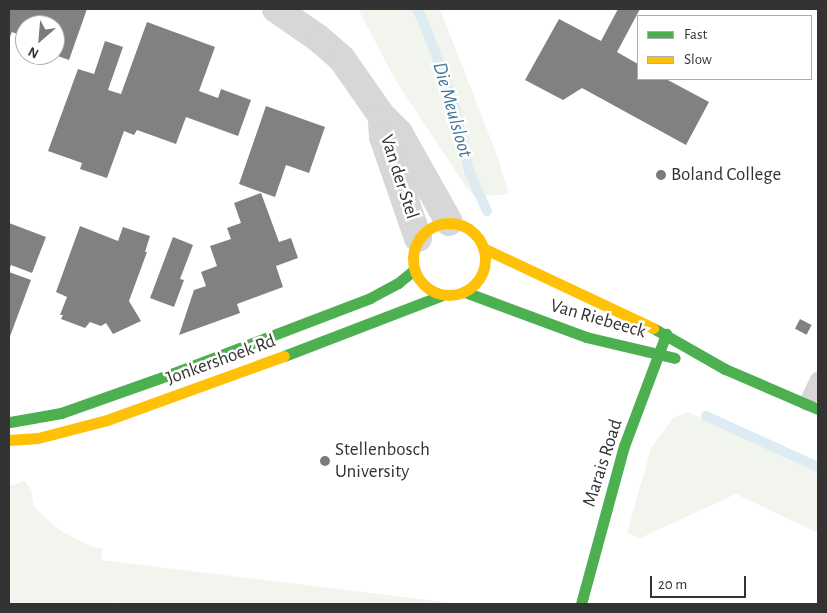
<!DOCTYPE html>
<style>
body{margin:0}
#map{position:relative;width:827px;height:613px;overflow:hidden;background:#fff;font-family:"Alegreya Sans",sans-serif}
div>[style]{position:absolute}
.green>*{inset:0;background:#f1f5ed}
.stream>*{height:10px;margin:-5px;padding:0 5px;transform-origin:5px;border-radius:5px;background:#ddebf3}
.building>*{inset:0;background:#818181;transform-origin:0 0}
.lane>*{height:16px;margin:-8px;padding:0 8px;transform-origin:8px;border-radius:8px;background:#d7d7d7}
.street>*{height:28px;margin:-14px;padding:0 14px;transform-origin:14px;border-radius:14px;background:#d7d7d7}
.fast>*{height:11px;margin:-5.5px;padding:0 5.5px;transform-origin:5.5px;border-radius:5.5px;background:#4caf50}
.slow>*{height:11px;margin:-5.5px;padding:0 5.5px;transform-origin:5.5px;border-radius:5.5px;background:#ffc107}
.slow>.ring{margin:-5.5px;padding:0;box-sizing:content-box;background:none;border:11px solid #ffc107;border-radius:50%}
.dots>*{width:14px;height:14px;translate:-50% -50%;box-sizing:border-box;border:2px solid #fff;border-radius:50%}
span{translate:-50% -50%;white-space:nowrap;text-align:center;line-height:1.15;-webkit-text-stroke:5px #fff;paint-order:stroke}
.poi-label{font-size:19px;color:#333}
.left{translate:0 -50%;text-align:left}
.street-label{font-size:19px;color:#333}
.water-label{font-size:20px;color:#3f7597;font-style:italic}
.frame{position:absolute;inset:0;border:10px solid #333;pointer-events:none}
.legend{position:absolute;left:637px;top:15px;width:175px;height:65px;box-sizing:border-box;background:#fff;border:1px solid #adadad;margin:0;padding:6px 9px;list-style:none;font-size:15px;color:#333}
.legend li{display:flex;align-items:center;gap:10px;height:25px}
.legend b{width:25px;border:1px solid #adadad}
.north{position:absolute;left:15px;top:15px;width:50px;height:50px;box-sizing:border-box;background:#fff;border:1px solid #adadad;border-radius:50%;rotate:207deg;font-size:14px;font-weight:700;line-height:20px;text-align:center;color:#333}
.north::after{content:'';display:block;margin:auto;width:18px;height:22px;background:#7a7a7a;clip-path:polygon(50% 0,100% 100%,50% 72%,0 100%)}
.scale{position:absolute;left:650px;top:576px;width:96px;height:22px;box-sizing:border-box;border:2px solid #333;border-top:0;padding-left:6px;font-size:15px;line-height:18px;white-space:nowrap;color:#333;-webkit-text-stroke:4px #fff;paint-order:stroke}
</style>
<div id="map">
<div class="green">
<div style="clip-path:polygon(358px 9px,440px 9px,498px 158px,508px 192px,503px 195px,474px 196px,466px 187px,396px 81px)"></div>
<div style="clip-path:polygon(688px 412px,818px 471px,818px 533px,736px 494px,640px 538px,627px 533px,651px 448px,673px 418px)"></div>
<div style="clip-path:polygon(25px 481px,31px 491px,34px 507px,59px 530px,88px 545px,103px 549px,101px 560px,461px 604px,122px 604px,118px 602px,115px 604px,9px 604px,9px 486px)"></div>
</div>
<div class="stream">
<div style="left:416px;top:9px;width:11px;rotate:56deg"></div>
<div style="left:422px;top:18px;width:88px;rotate:69.3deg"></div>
<div style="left:453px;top:100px;width:73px;rotate:77.3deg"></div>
<div style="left:469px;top:171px;width:44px;rotate:65.8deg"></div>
<div style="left:706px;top:416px;width:123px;rotate:24.5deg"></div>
</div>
<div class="building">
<div style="clip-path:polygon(9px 9px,87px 9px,69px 60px,55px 55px,55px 25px,25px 25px,25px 37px,12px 32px,9px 39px)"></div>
<div style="clip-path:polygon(618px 9px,640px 9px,617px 52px,638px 64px,638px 79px,666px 79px,709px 102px,686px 145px,582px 88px,563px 100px,525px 80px,559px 19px,601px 41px)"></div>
<div style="clip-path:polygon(147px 22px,215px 47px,199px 91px,218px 98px,221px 89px,251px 100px,238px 136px,186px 117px,176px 144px,137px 130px,134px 135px,124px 131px,107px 178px,80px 169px,82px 163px,48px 151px,78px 69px,94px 74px,105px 41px,123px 47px,108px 90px,121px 94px)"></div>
<div style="clip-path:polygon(266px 106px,325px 127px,309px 173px,286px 165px,275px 197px,239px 184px)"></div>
<div style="clip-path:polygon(261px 193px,279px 242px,291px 238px,298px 258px,276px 266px,283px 287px,237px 304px,240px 313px,179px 335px,194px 290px,206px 286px,201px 272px,217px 266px,210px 246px,231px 239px,227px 228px,241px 223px,234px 203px)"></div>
<div style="clip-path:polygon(9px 223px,46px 237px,32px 273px,11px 265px,9px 270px)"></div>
<div style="clip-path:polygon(80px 226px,118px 241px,123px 227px,150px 236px,145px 252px,147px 252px,129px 301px,141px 321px,113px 334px,106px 323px,101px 326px,90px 322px,85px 328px,61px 319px,63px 315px,60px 315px,67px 297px,56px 292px)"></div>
<div style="clip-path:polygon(173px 237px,193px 245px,180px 279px,184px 280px,174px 307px,150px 298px)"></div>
<div style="clip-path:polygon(9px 272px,31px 280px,9px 339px)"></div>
<div style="left:800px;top:319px;width:13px;height:11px;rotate:27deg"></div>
</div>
<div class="lane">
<div style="left:807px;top:403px;width:26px;rotate:-65deg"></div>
</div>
<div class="street">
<div style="left:276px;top:9px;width:51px;rotate:34.6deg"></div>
<div style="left:318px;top:38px;width:32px;rotate:41deg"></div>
<div style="left:342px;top:59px;width:68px;rotate:55.1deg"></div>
<div style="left:381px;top:115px;width:25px;rotate:45deg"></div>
<div style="left:399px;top:133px;width:102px;rotate:60.7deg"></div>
<div style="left:382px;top:122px;width:15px;rotate:86deg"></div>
<div style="left:383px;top:137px;width:107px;rotate:70.9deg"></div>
</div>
<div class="fast">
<div style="left:465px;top:292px;width:129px;rotate:20.4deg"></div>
<div style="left:586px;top:337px;width:91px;rotate:13.3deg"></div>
<div style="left:653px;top:328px;width:83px;rotate:29.7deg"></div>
<div style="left:725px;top:369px;width:101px;rotate:23.3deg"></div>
<div style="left:284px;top:356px;width:167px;rotate:-21deg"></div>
<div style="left:10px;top:422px;width:52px;rotate:-10deg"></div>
<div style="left:61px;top:413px;width:120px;rotate:-19.5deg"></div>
<div style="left:174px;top:373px;width:210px;rotate:-20.9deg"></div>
<div style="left:370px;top:298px;width:32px;rotate:-28deg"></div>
<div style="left:398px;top:283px;width:21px;rotate:-39deg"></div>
<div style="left:581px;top:604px;width:164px;rotate:-74.8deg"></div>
<div style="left:624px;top:446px;width:120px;rotate:-69.4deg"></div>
</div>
<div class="slow">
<div class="ring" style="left:413px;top:223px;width:61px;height:61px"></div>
<div style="left:483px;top:248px;width:188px;rotate:25.2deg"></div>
<div style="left:9px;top:440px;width:29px;rotate:-4deg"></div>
<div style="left:38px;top:438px;width:71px;rotate:-14.6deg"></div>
<div style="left:107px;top:420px;width:188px;rotate:-19.9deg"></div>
</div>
<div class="dots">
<div style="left:661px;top:175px;background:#7a7a7a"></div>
<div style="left:325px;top:461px;background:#7a7a7a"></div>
</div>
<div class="poi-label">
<span class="left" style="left:671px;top:175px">Boland College</span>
<span class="left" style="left:335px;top:461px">Stellenbosch<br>University</span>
</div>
<div class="street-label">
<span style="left:399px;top:177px;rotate:72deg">Van der Stel</span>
<span style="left:598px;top:319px;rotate:16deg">Van Riebeeck</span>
<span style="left:221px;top:360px;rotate:-20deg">Jonkershoek Rd</span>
<span style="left:603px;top:463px;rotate:-72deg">Marais Road</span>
</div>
<div class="water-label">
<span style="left:452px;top:110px;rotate:74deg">Die Meulsloot</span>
</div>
<div class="frame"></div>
<ul class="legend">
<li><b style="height:6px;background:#4caf50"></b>Fast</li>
<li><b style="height:6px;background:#ffc107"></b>Slow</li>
</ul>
<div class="north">N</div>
<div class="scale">20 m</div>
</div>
